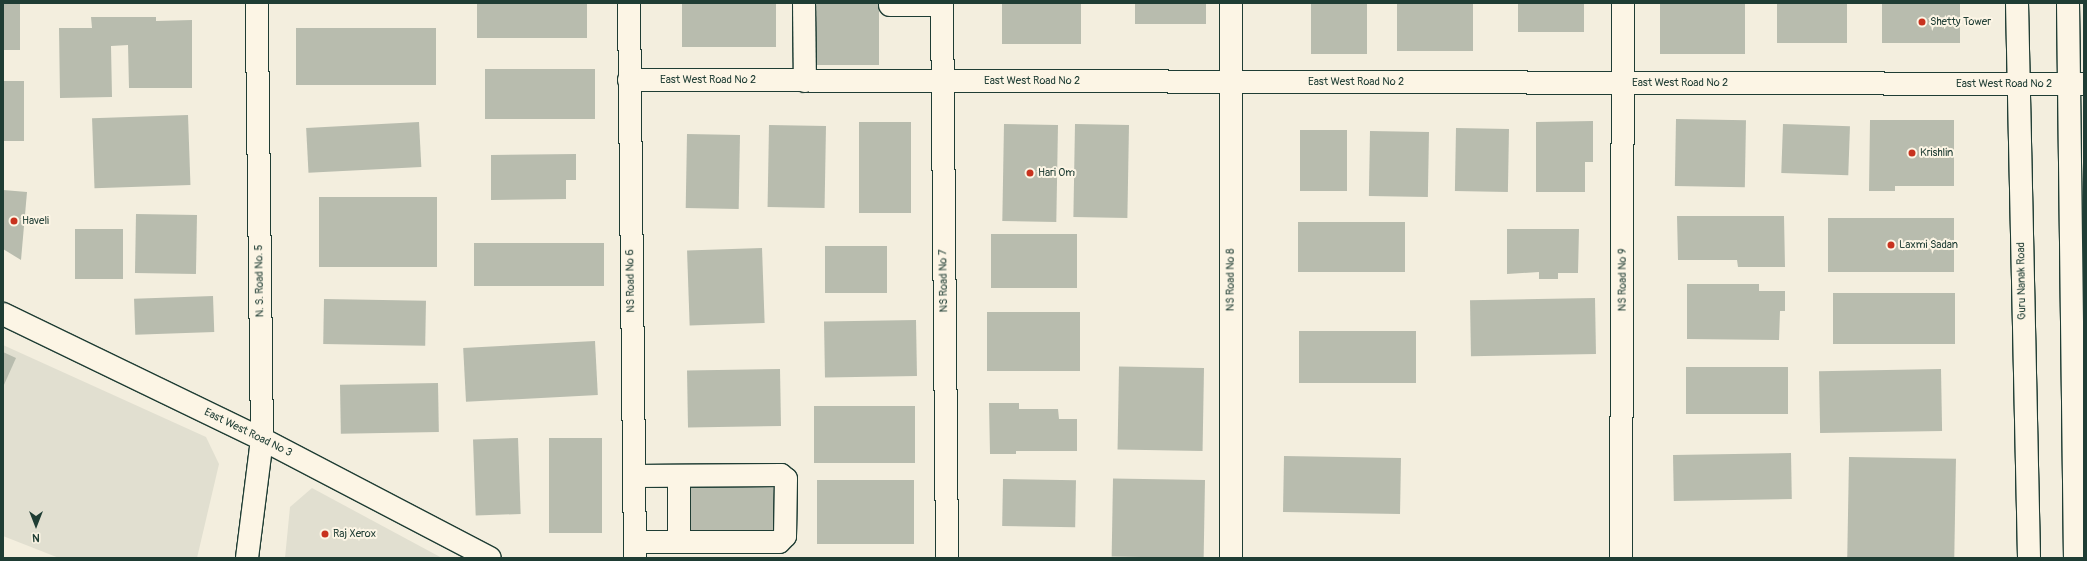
<!DOCTYPE html>
<style>
body{margin:0}
#map{position:relative;width:2087px;height:561px;overflow:hidden;background:#f3eede;font-family:Pangolin,sans-serif}
div>[style]{position:absolute}
.built>*{inset:0;background:#e1dfd0}
.building>*{inset:0;background:#b8bcae;transform-origin:0 0}
.roads{filter:drop-shadow(1px 0 #1f3d34) drop-shadow(-1px 0 #1f3d34) drop-shadow(0 1px #1f3d34) drop-shadow(0 -1px #1f3d34)}
.street>*{height:22px;margin:-11px;padding:0 11px;transform-origin:11px;border-radius:11px;background:#fcf5e5}
.secondary>*{height:22px;margin:-11px;padding:0 11px;transform-origin:11px;border-radius:11px;background:#fcf5e5}
.dots>*{width:11px;height:11px;translate:-50% -50%;box-sizing:border-box;border:2px solid #fcf5e5;border-radius:50%}
span{translate:-50% -50%;white-space:nowrap;text-align:center;line-height:1.15;-webkit-text-stroke:4px #fcf5e5;paint-order:stroke}
.poi-label{font-size:11px;color:#1f3d34}
.left{translate:0 -50%;text-align:left}
.street-label{font-size:11px;color:#1f3d34}
.frame{position:absolute;inset:0;border:4px solid #1f3d34;pointer-events:none}
.north{position:absolute;left:16px;top:505px;width:40px;height:40px;-webkit-text-stroke:3px #fcf5e5;paint-order:stroke;rotate:180deg;font-size:11px;font-weight:700;line-height:16px;text-align:center;color:#1f3d34}
.north::after{content:'';display:block;margin:auto;width:14px;height:18px;background:#1f3d34;clip-path:polygon(50% 0,100% 100%,50% 72%,0 100%)}
</style>
<div id="map">
<div class="built">
<div style="clip-path:polygon(3px 345px,206px 437px,219px 464px,197px 558px,59px 558px,3px 536px)"></div>
<div style="clip-path:polygon(312px 488px,442px 558px,285px 558px,290px 507px)"></div>
</div>
<div class="building">
<div style="left:3px;top:3px;width:17px;height:47px"></div>
<div style="left:477px;top:3px;width:110px;height:35px"></div>
<div style="left:682px;top:3px;width:94px;height:44px"></div>
<div style="left:811px;top:3px;width:68px;height:62px"></div>
<div style="left:1002px;top:3px;width:79px;height:41px"></div>
<div style="left:1135px;top:3px;width:71px;height:21px"></div>
<div style="left:1311px;top:3px;width:56px;height:51px"></div>
<div style="left:1397px;top:3px;width:76px;height:48px"></div>
<div style="left:1518px;top:3px;width:66px;height:29px"></div>
<div style="left:1660px;top:3px;width:85px;height:51px"></div>
<div style="left:1777px;top:3px;width:70px;height:40px"></div>
<div style="left:1882px;top:3px;width:78px;height:40px"></div>
<div style="clip-path:polygon(91px 17px,156px 17px,156px 21px,192px 20px,192px 88px,129px 88px,128px 45px,111px 46px,112px 97px,60px 98px,59px 28px,92px 28px)"></div>
<div style="left:436px;top:28px;width:57px;height:140px;rotate:90deg"></div>
<div style="left:595px;top:69px;width:50px;height:110px;rotate:90deg"></div>
<div style="left:3px;top:81px;width:21px;height:60px"></div>
<div style="left:188px;top:115px;width:70px;height:96px;rotate:88deg"></div>
<div style="left:1676px;top:119px;width:70px;height:67px;rotate:1deg"></div>
<div style="clip-path:polygon(1870px 120px,1954px 120px,1954px 186px,1895px 186px,1895px 191px,1869px 191px)"></div>
<div style="clip-path:polygon(1593px 121px,1593px 162px,1585px 162px,1585px 192px,1536px 192px,1536px 122px)"></div>
<div style="left:419px;top:122px;width:45px;height:113px;rotate:87deg"></div>
<div style="left:859px;top:122px;width:52px;height:91px"></div>
<div style="left:1004px;top:124px;width:54px;height:97px;rotate:1deg"></div>
<div style="left:1075px;top:124px;width:54px;height:93px;rotate:1deg"></div>
<div style="left:1783px;top:124px;width:67px;height:49px;rotate:2deg"></div>
<div style="left:769px;top:125px;width:57px;height:82px;rotate:1deg"></div>
<div style="left:1456px;top:128px;width:53px;height:63px;rotate:1deg"></div>
<div style="left:1300px;top:130px;width:47px;height:61px"></div>
<div style="left:1370px;top:131px;width:59px;height:65px;rotate:1deg"></div>
<div style="left:687px;top:134px;width:53px;height:74px;rotate:1deg"></div>
<div style="clip-path:polygon(576px 154px,576px 180px,566px 180px,566px 199px,491px 200px,491px 155px)"></div>
<div style="clip-path:polygon(3px 190px,27px 192px,21px 260px,3px 249px)"></div>
<div style="left:319px;top:197px;width:118px;height:70px"></div>
<div style="left:136px;top:214px;width:61px;height:59px;rotate:1deg"></div>
<div style="clip-path:polygon(1677px 216px,1784px 216px,1785px 267px,1738px 267px,1737px 260px,1678px 260px)"></div>
<div style="left:1828px;top:218px;width:126px;height:54px"></div>
<div style="left:1298px;top:222px;width:107px;height:50px"></div>
<div style="left:75px;top:229px;width:48px;height:50px"></div>
<div style="clip-path:polygon(1507px 229px,1579px 229px,1578px 273px,1558px 273px,1558px 279px,1539px 279px,1539px 272px,1507px 274px)"></div>
<div style="left:991px;top:234px;width:86px;height:54px"></div>
<div style="left:604px;top:243px;width:43px;height:130px;rotate:90deg"></div>
<div style="left:825px;top:246px;width:62px;height:47px"></div>
<div style="left:762px;top:248px;width:75px;height:75px;rotate:88deg"></div>
<div style="clip-path:polygon(1687px 284px,1759px 284px,1759px 291px,1785px 291px,1785px 311px,1780px 311px,1779px 340px,1687px 339px)"></div>
<div style="left:1833px;top:293px;width:122px;height:51px"></div>
<div style="left:213px;top:296px;width:36px;height:79px;rotate:88deg"></div>
<div style="left:1595px;top:298px;width:56px;height:125px;rotate:89deg"></div>
<div style="left:324px;top:299px;width:102px;height:45px;rotate:1deg"></div>
<div style="left:987px;top:312px;width:93px;height:59px"></div>
<div style="left:916px;top:320px;width:56px;height:92px;rotate:89deg"></div>
<div style="left:1299px;top:331px;width:117px;height:52px"></div>
<div style="left:595px;top:341px;width:54px;height:132px;rotate:87deg"></div>
<div style="clip-path:polygon(3px 352px,16px 358px,3px 387px)"></div>
<div style="left:1686px;top:367px;width:102px;height:47px"></div>
<div style="left:1204px;top:368px;width:83px;height:85px;rotate:91deg"></div>
<div style="left:780px;top:369px;width:57px;height:93px;rotate:89deg"></div>
<div style="left:1941px;top:369px;width:62px;height:122px;rotate:89deg"></div>
<div style="left:438px;top:383px;width:49px;height:98px;rotate:89deg"></div>
<div style="clip-path:polygon(989px 403px,1019px 403px,1019px 409px,1058px 409px,1059px 419px,1077px 419px,1077px 451px,1016px 451px,1016px 454px,990px 454px)"></div>
<div style="left:915px;top:406px;width:57px;height:101px;rotate:90deg"></div>
<div style="left:518px;top:438px;width:76px;height:45px;rotate:88deg"></div>
<div style="left:549px;top:438px;width:53px;height:95px"></div>
<div style="left:1791px;top:453px;width:46px;height:118px;rotate:89deg"></div>
<div style="left:1284px;top:456px;width:117px;height:56px;rotate:1deg"></div>
<div style="left:1849px;top:457px;width:107px;height:101px;rotate:1deg"></div>
<div style="left:687px;top:478px;width:92px;height:56px"></div>
<div style="left:1003px;top:479px;width:73px;height:47px;rotate:1deg"></div>
<div style="left:817px;top:480px;width:97px;height:64px"></div>
<div style="left:1205px;top:480px;width:78px;height:92px;rotate:91deg"></div>
</div>
<div class="roads">
<div class="street">
<div style="left:629px;top:3px;width:555px;rotate:89.38deg"></div>
<div style="left:804px;top:3px;width:78px;rotate:89.3deg"></div>
<div style="left:942px;top:3px;width:555px;rotate:89.48deg"></div>
<div style="left:890px;top:5px;width:52px"></div>
<div style="left:629px;top:80px;width:1455px;rotate:0.16deg"></div>
<div style="left:634px;top:476px;width:147px;rotate:-0.4deg"></div>
<div style="left:781px;top:475px;width:6px;rotate:39deg"></div>
<div style="left:786px;top:479px;width:57px;rotate:91deg"></div>
<div style="left:785px;top:536px;width:8px;rotate:135deg"></div>
<div style="left:779px;top:542px;width:144px;rotate:180deg"></div>
<div style="left:679px;top:476px;width:66px;rotate:90deg"></div>
<div style="left:1231px;top:558px;width:555px;rotate:-90deg"></div>
<div style="left:1621px;top:558px;width:555px;rotate:-89.79deg"></div>
</div>
<div class="secondary">
<div style="left:2017px;top:3px;width:555px;rotate:88.76deg"></div>
<div style="left:2068px;top:3px;width:555px;rotate:89.28deg"></div>
<div style="left:3px;top:314px;width:288px;rotate:25.8deg"></div>
<div style="left:262px;top:439px;width:257px;rotate:27.6deg"></div>
<div style="left:247px;top:558px;width:120px;rotate:-82.8deg"></div>
<div style="left:262px;top:439px;width:436px;rotate:-90.7deg"></div>
</div>
</div>
<div class="dots">
<div style="left:1922px;top:22px;background:#c8321e"></div>
<div style="left:1912px;top:153px;background:#c8321e"></div>
<div style="left:1030px;top:173px;background:#c8321e"></div>
<div style="left:14px;top:221px;background:#c8321e"></div>
<div style="left:1891px;top:245px;background:#c8321e"></div>
<div style="left:325px;top:534px;background:#c8321e"></div>
</div>
<div class="poi-label">
<span class="left" style="left:1930px;top:22px">Shetty Tower</span>
<span class="left" style="left:1920px;top:153px">Krishlin</span>
<span class="left" style="left:1038px;top:173px">Hari Om</span>
<span class="left" style="left:22px;top:221px">Haveli</span>
<span class="left" style="left:1899px;top:245px">Laxmi Sadan</span>
<span class="left" style="left:333px;top:534px">Raj Xerox</span>
</div>
<div class="street-label">
<span style="left:708px;top:80px">East West Road No 2</span>
<span style="left:1032px;top:81px">East West Road No 2</span>
<span style="left:1356px;top:82px">East West Road No 2</span>
<span style="left:1680px;top:83px">East West Road No 2</span>
<span style="left:2004px;top:84px">East West Road No 2</span>
<span style="left:1231px;top:280px;rotate:-90deg">NS Road No 8</span>
<span style="left:1623px;top:280px;rotate:-90deg">NS Road No 9</span>
<span style="left:260px;top:281px;rotate:-91deg">N. S. Road No. 5</span>
<span style="left:631px;top:281px;rotate:-91deg">NS Road No 6</span>
<span style="left:944px;top:281px;rotate:-91deg">NS Road No 7</span>
<span style="left:2022px;top:281px;rotate:-91deg">Guru Nanak Road</span>
<span style="left:248px;top:433px;rotate:26deg">East West Road No 3</span>
</div>
<div class="frame"></div>
<div class="north">N</div>
</div>
